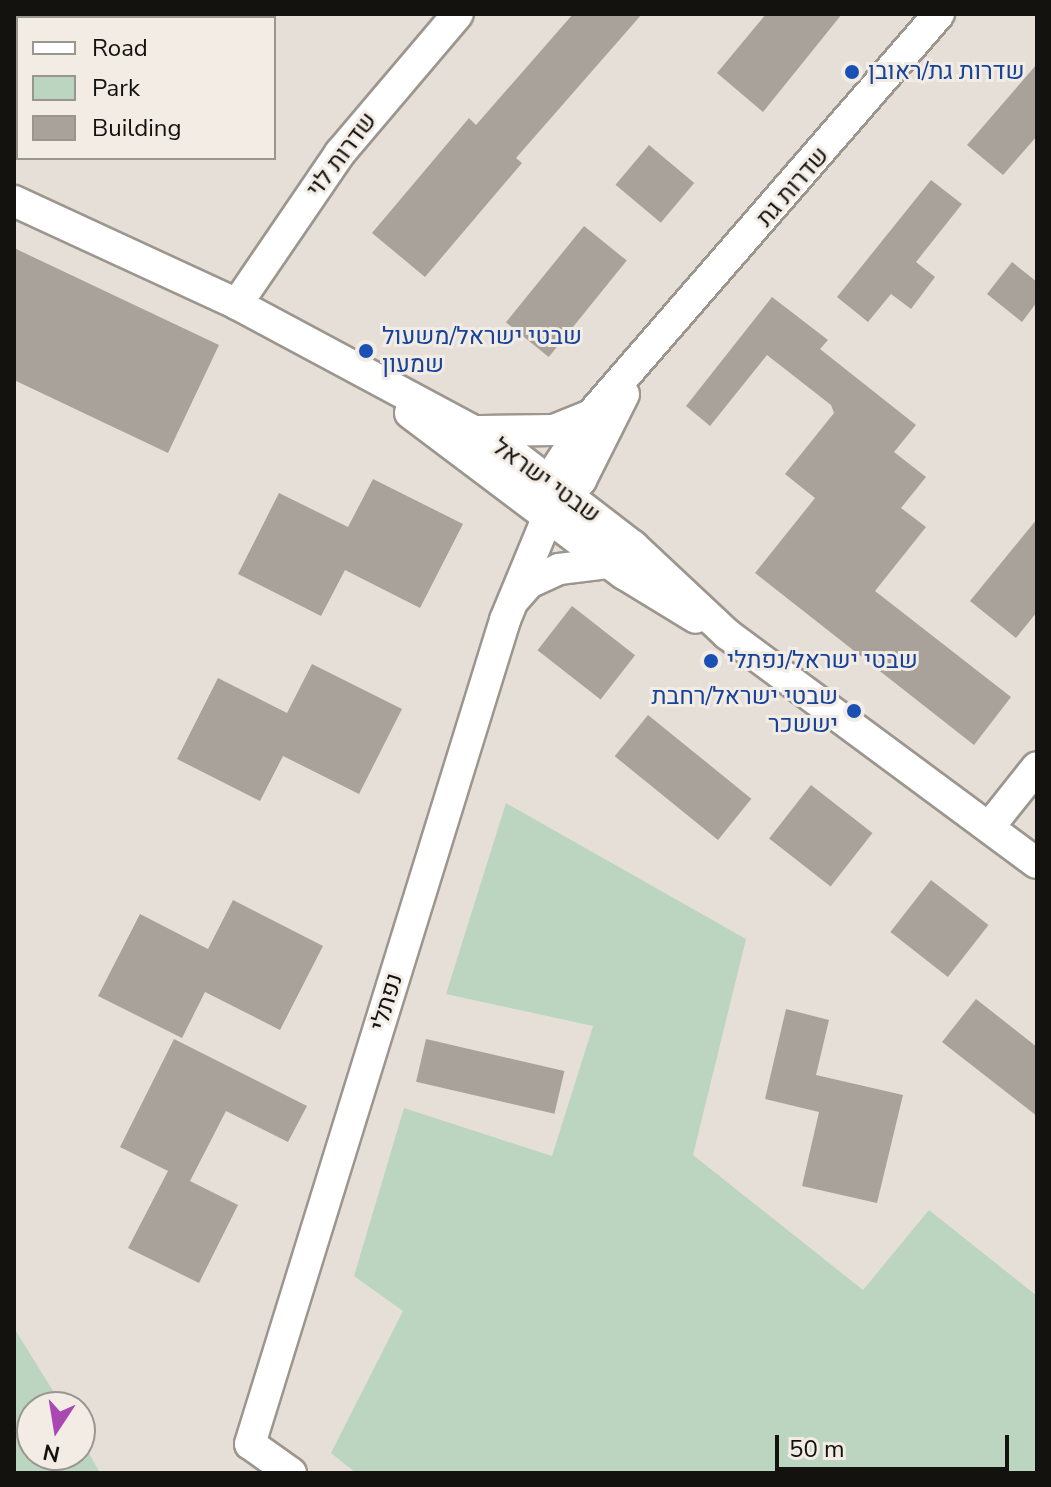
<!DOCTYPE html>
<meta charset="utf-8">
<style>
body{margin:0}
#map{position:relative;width:1051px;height:1487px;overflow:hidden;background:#e5dfd7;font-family:"Nunito Sans",Heebo,sans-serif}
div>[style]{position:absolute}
.green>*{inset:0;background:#bcd5c0}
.building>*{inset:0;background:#a8a29b;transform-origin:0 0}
.roads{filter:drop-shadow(2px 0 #9c968f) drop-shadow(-2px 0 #9c968f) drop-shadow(0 2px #9c968f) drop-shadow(0 -2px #9c968f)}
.street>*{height:30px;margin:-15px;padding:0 15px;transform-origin:15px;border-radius:15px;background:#fff}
.dots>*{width:22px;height:22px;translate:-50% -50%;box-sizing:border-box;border:4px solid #f2ece5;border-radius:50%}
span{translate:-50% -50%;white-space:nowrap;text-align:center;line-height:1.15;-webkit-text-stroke:6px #f2ece5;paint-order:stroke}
.transit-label{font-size:24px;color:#164399}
.left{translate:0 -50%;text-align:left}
.right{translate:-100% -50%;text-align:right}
.street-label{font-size:24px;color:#14120f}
.frame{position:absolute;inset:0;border:16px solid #14120f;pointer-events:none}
.legend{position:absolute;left:16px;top:16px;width:260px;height:144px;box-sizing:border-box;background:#f2ece5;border:2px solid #99958f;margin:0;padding:10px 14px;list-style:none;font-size:24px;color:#14120f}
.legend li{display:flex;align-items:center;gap:16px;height:40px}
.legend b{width:40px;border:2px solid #99958f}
.north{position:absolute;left:16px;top:1391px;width:80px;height:80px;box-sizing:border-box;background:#f2ece5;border:2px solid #99958f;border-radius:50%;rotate:192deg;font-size:22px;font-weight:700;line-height:32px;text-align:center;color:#14120f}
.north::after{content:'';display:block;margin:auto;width:28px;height:36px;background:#a948b0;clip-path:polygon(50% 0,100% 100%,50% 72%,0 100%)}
.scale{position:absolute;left:775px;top:1435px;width:234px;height:36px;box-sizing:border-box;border:4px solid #14120f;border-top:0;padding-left:10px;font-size:24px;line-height:28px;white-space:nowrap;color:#14120f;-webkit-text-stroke:6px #f2ece5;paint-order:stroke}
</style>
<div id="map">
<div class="green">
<div style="clip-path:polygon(506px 803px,746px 939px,693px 1155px,863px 1290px,929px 1210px,1037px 1296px,1037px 1473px,356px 1473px,331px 1453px,403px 1311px,354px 1276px,404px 1108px,552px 1156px,593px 1026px,446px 994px)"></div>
<div style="clip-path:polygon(14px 1328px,63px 1407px,32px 1407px,32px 1455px,80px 1455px,80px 1437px,100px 1473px,14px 1473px)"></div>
</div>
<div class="building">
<div style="clip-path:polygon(573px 14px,642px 14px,516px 158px,522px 163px,425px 277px,372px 233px,469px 118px,476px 125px)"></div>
<div style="clip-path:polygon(766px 14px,842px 14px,763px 112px,717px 73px)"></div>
<div style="clip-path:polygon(1037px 64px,1037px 136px,1003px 175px,967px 145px)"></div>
<div style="left:649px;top:145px;width:59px;height:52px;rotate:40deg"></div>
<div style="clip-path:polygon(931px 180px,962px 204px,916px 262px,935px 277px,911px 309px,891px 294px,868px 322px,837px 297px)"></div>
<div style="left:584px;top:226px;width:55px;height:124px;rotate:39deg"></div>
<div style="clip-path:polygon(14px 248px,219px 345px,168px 453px,14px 380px)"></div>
<div style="clip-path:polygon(1012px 262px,1037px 282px,1037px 302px,1022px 322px,987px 294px)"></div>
<div style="clip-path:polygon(772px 297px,828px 340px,820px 349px,916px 425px,894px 452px,926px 477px,901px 508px,926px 527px,875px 591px,1011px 697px,974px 745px,755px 573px,815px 498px,785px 474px,834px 413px,831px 405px,767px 355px,710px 426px,686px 406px)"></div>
<div style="clip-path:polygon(373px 479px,463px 524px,420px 608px,345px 570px,321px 616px,238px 574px,279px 493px,348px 527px)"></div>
<div style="clip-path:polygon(1037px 519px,1037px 612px,1016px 638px,970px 601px)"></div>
<div style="left:572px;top:606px;width:80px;height:56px;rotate:38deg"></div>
<div style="clip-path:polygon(312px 664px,402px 709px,359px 794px,283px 756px,260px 801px,177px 759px,218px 678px,287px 713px)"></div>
<div style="left:648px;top:715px;width:133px;height:53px;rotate:39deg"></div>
<div style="left:811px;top:785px;width:78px;height:68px;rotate:38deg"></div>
<div style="left:931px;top:880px;width:73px;height:66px;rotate:38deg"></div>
<div style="clip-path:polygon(233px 900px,323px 946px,280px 1030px,205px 992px,182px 1038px,98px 996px,140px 914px,208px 949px)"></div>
<div style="clip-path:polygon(976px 999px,1037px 1047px,1037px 1116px,942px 1042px)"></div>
<div style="clip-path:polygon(786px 1009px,829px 1020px,816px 1075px,903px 1095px,877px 1203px,802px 1186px,819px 1112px,765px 1099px)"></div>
<div style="clip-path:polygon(174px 1039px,307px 1106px,288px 1142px,226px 1111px,190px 1181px,238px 1205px,199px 1283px,128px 1248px,168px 1171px,120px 1147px)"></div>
<div style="left:426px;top:1039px;width:142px;height:44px;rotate:13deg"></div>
</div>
<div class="roads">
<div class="street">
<div style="left:14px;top:201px;width:246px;rotate:24.8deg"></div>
<div style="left:237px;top:304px;width:306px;rotate:28.2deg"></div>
<div style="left:507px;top:449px;width:159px;rotate:37.6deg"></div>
<div style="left:633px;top:546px;width:129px;rotate:43.1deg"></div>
<div style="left:727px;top:634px;width:385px;rotate:36.5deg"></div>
<div style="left:237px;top:304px;width:183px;rotate:-55.7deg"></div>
<div style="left:340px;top:153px;width:182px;rotate:-49.7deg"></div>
<div style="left:410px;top:413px;width:268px;rotate:37deg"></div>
<div style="left:624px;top:574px;width:84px;rotate:31.4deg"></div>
<div style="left:480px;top:431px;width:74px;rotate:-0.8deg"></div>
<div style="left:554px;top:430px;width:38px;rotate:-22deg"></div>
<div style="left:555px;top:510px;width:40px;rotate:-49deg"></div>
<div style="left:581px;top:480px;width:96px;rotate:-63.4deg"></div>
<div style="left:515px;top:599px;width:21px;rotate:-49deg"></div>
<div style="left:529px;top:583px;width:33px;rotate:-25deg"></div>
<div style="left:559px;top:569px;width:49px;rotate:-7deg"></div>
<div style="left:990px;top:826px;width:75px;rotate:-51.5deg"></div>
<div style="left:291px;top:1473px;width:50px;rotate:-144.7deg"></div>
<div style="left:250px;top:1444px;width:863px;rotate:-72.8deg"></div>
<div style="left:505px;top:620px;width:113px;rotate:-67.5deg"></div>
<div style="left:548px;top:516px;width:36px;rotate:-88deg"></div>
<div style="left:549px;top:480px;width:77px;rotate:-57.1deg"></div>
<div style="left:591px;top:415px;width:531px;rotate:-49.05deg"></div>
</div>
</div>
<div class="dots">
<div style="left:852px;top:72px;background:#1a4fb4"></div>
<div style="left:366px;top:351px;background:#1a4fb4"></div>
<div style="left:711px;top:661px;background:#1a4fb4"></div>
<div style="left:854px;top:711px;background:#1a4fb4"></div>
</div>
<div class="transit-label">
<span class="left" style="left:868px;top:72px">שדרות גת/ראובן</span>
<span class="left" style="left:382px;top:351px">שבטי ישראל/משעול<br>שמעון</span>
<span class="left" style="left:727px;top:661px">שבטי ישראל/נפתלי</span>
<span class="right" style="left:838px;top:711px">שבטי ישראל/רחבת<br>יששכר</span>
</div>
<div class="street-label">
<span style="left:342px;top:155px;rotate:-53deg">שדרות לוי</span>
<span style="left:793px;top:187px;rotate:-49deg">שדרות גת</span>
<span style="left:546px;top:481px;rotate:36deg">שבטי ישראל</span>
<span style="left:387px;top:1002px;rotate:-73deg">נפתלי</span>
</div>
<div class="frame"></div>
<ul class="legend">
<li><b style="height:10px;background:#fff"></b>Road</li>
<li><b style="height:22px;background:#bcd5c0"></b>Park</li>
<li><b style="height:22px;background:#a8a29b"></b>Building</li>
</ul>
<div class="north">N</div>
<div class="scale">50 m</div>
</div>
